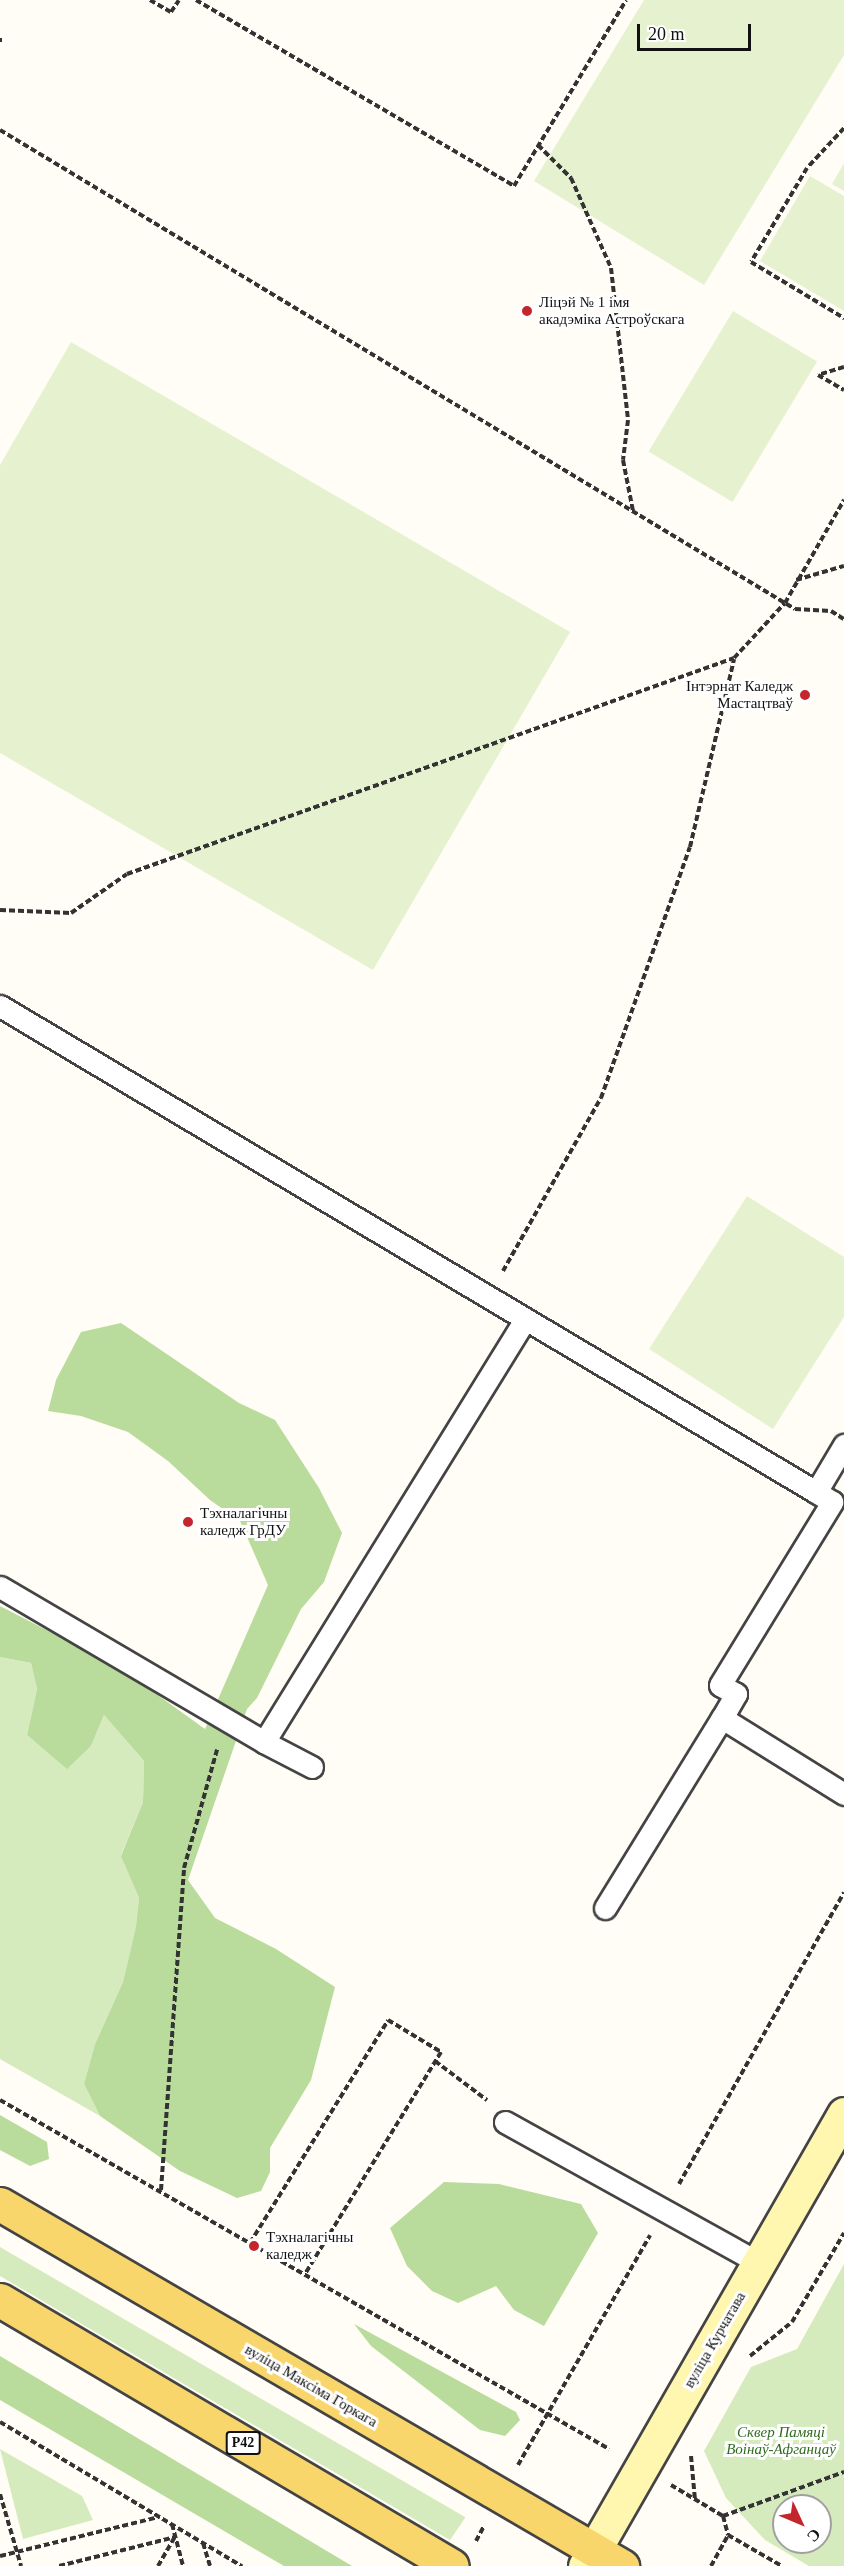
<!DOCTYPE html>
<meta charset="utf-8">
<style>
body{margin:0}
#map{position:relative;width:844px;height:2566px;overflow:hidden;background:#fffdf5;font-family:"Times New Roman",serif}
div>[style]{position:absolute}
.green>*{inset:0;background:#d5ebbd}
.forest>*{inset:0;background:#b9dc9c}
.pitch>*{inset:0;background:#e6f2cf;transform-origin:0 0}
.path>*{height:4px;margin-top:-2px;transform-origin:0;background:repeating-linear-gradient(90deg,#333 0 6px,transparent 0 9px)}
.roads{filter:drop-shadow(2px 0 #444) drop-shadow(-2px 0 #444) drop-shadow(0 2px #444) drop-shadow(0 -2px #444)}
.lane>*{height:21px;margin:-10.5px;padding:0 10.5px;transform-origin:10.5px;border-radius:10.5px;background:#fff}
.secondary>*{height:33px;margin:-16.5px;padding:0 16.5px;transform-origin:16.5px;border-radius:16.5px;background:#fff6b0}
.primary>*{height:33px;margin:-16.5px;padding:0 16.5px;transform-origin:16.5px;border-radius:16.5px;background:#f9d66b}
.dots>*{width:16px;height:16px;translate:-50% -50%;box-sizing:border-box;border:3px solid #fff;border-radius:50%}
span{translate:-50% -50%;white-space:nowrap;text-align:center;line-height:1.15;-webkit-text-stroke:6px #fff;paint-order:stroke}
.shield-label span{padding:2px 4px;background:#fff;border:2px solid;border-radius:4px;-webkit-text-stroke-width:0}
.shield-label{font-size:14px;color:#111;font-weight:700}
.poi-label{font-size:15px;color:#111}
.left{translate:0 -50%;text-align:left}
.right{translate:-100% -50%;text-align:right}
.street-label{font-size:15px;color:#111}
.park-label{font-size:15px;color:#2f6b1f;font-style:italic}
.north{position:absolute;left:772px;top:2494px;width:60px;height:60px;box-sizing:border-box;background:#fff;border:2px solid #a0a0a0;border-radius:50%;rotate:134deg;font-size:16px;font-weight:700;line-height:24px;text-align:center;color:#111}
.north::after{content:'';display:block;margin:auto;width:21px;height:27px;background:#c4262e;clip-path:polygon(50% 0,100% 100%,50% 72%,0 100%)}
.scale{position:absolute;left:637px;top:24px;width:114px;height:27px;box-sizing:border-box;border:3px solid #111;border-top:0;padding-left:8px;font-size:18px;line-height:21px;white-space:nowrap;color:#111;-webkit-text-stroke:4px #fff;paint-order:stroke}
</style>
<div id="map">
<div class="green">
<div style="clip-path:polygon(0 1657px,31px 1663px,37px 1689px,27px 1735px,67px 1768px,91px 1746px,104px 1715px,144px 1761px,143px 1802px,121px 1855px,139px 1898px,136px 1926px,123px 1982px,95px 2044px,84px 2084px,100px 2116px,0 2059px)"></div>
<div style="clip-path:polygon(0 2247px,465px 2517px,465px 2518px,450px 2540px,0 2276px)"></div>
<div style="clip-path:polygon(evenodd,844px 2264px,844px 2566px,809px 2566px,765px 2540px,726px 2498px,704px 2451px,751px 2367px,797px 2349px,844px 2264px,784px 2506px,820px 2506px,820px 2542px,784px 2542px,784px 2506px)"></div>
<div style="clip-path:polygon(0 2449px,82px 2496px,93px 2520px,23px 2539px)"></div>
</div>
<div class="forest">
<div style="clip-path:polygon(121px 1323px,239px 1403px,275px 1420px,319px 1488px,342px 1533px,324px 1582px,301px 1609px,257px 1698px,247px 1709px,188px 1880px,215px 1918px,276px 1949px,335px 1987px,311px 2080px,270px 2148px,270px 2172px,261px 2191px,237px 2198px,180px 2171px,100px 2116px,84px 2084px,95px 2044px,123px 1982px,136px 1926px,139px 1898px,121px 1856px,143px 1802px,144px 1761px,104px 1715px,91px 1746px,67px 1769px,27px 1735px,37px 1689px,31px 1663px,0 1657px,0 1606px,120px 1668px,205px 1729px,268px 1585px,240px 1521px,210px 1500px,168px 1461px,128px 1432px,81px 1416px,48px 1411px,56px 1380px,81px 1332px)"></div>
<div style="clip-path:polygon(0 2115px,47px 2142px,49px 2159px,30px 2166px,0 2150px)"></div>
<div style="clip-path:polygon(444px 2182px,499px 2184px,581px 2204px,598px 2233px,544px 2326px,514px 2310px,496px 2286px,458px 2303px,432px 2291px,407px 2266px,390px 2228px)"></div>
<div style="clip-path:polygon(354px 2324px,516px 2412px,520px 2420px,505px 2436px,480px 2430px,371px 2346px)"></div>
<div style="clip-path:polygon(0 2356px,352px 2566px,284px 2566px,0 2400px)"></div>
</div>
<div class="pitch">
<div style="clip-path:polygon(644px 0,844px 0,844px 55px,704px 285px,534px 181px)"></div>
<div style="clip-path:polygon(844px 163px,844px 191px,832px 184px)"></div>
<div style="clip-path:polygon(810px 176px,844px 196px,844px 311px,760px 261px)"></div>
<div style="left:733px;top:311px;width:98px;height:164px;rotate:31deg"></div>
<div style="clip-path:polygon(71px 342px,570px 632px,373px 970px,0 753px,0 465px)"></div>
<div style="clip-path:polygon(747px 1196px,844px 1257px,844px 1317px,773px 1429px,649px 1349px)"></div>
</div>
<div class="path">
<div style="left:150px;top:0;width:24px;rotate:30deg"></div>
<div style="left:171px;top:12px;width:14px;rotate:-56deg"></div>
<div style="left:196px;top:0;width:368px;rotate:30.3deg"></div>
<div style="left:514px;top:186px;width:217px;rotate:-58.9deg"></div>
<div style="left:0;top:38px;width:4px;rotate:90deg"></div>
<div style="left:844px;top:128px;width:54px;rotate:132.8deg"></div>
<div style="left:807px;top:168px;width:109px;rotate:120.8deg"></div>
<div style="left:751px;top:262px;width:109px;rotate:31.1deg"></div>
<div style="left:0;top:130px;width:928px;rotate:31.07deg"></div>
<div style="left:795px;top:609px;width:36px;rotate:3deg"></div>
<div style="left:831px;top:611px;width:15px;rotate:32deg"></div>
<div style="left:538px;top:145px;width:47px;rotate:45deg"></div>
<div style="left:571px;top:178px;width:98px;rotate:66deg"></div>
<div style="left:611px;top:268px;width:153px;rotate:83.6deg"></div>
<div style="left:628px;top:420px;width:40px;rotate:97.1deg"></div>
<div style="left:623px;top:460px;width:52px;rotate:78.9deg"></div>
<div style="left:844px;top:367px;width:27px;rotate:163deg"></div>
<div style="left:818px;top:375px;width:30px;rotate:30deg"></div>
<div style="left:796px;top:580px;width:50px;rotate:-16.3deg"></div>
<div style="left:0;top:910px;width:71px;rotate:2.4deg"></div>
<div style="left:71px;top:913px;width:68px;rotate:-34.9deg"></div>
<div style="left:127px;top:874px;width:644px;rotate:-19.59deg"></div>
<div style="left:734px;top:658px;width:75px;rotate:-47.2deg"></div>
<div style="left:785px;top:603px;width:119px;rotate:-60.2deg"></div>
<div style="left:503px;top:1271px;width:199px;rotate:-60.5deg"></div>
<div style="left:601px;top:1098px;width:266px;rotate:-70.5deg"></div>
<div style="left:690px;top:847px;width:193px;rotate:-76.8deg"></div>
<div style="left:435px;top:2061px;width:65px;rotate:36.9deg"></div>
<div style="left:0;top:2100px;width:702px;rotate:29.82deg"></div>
<div style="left:679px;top:2184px;width:335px;rotate:-60.5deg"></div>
<div style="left:161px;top:2190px;width:323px;rotate:-85.9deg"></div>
<div style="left:184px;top:1868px;width:123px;rotate:-74.4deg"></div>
<div style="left:250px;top:2243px;width:262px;rotate:-58.2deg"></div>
<div style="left:388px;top:2020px;width:62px;rotate:31.1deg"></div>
<div style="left:441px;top:2052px;width:260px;rotate:121.5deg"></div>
<div style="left:750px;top:2356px;width:54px;rotate:-39deg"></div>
<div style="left:792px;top:2322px;width:103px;rotate:-59.7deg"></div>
<div style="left:0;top:2422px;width:282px;rotate:30.8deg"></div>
<div style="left:691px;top:2456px;width:44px;rotate:84.8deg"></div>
<div style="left:518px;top:2465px;width:265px;rotate:-60.1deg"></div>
<div style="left:671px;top:2485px;width:61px;rotate:30.8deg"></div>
<div style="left:723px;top:2516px;width:20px;rotate:75deg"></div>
<div style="left:728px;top:2535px;width:62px;rotate:29.9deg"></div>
<div style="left:0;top:2494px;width:75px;rotate:73.7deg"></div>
<div style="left:723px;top:2516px;width:129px;rotate:-20deg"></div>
<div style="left:172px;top:2524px;width:43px;rotate:75.3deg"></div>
<div style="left:476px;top:2541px;width:17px;rotate:-62deg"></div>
<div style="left:203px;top:2543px;width:24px;rotate:73deg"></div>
<div style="left:0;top:2556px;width:164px;rotate:-13.8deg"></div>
<div style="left:59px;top:2566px;width:120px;rotate:-14deg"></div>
<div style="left:158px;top:2566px;width:34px;rotate:-60deg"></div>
<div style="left:711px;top:2566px;width:35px;rotate:-61deg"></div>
</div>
<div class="roads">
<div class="lane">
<div style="left:0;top:1006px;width:950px;rotate:30.78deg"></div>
<div style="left:816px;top:1492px;width:55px;rotate:-59.2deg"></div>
<div style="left:0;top:1587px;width:306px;rotate:30.4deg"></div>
<div style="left:722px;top:1718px;width:28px;rotate:-60deg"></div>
<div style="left:736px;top:1694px;width:18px;rotate:-151deg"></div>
<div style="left:720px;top:1685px;width:215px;rotate:-58.5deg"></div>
<div style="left:832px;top:1502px;width:19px;rotate:-148deg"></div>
<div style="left:312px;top:1767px;width:54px;rotate:-152.5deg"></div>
<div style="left:264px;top:1742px;width:497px;rotate:-58.3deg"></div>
<div style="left:605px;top:1908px;width:223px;rotate:-58.4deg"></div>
<div style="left:722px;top:1718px;width:144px;rotate:31.9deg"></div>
<div style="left:505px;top:2122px;width:291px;rotate:29deg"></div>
</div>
<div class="secondary">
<div style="left:585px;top:2566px;width:521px;rotate:-60.19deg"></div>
</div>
<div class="primary">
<div style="left:0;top:2204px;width:720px;rotate:30.2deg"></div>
<div style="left:0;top:2300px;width:524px;rotate:30.48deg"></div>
</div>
</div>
<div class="dots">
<div style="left:527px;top:311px;background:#c4262e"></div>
<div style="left:805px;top:695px;background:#c4262e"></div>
<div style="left:188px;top:1522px;background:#c4262e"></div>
<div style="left:254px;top:2246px;background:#c4262e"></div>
</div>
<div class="shield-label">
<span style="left:243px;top:2443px">Р42</span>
</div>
<div class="poi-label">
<span class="left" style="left:539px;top:311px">Ліцэй № 1 імя<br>акадэміка Астроўскага</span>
<span class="right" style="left:793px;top:695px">Інтэрнат Каледж<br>Мастацтваў</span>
<span class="left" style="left:200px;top:1522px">Тэхналагічны<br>каледж ГрДУ</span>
<span class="left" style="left:266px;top:2246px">Тэхналагічны<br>каледж</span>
</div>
<div class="street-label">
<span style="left:715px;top:2340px;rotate:-60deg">вуліца Курчатава</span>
<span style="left:311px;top:2386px;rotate:30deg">вуліца Максіма Горкага</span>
</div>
<div class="park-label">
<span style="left:781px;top:2441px">Сквер Памяці<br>Воінаў-Афганцаў</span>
</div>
<div class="north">С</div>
<div class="scale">20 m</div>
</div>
